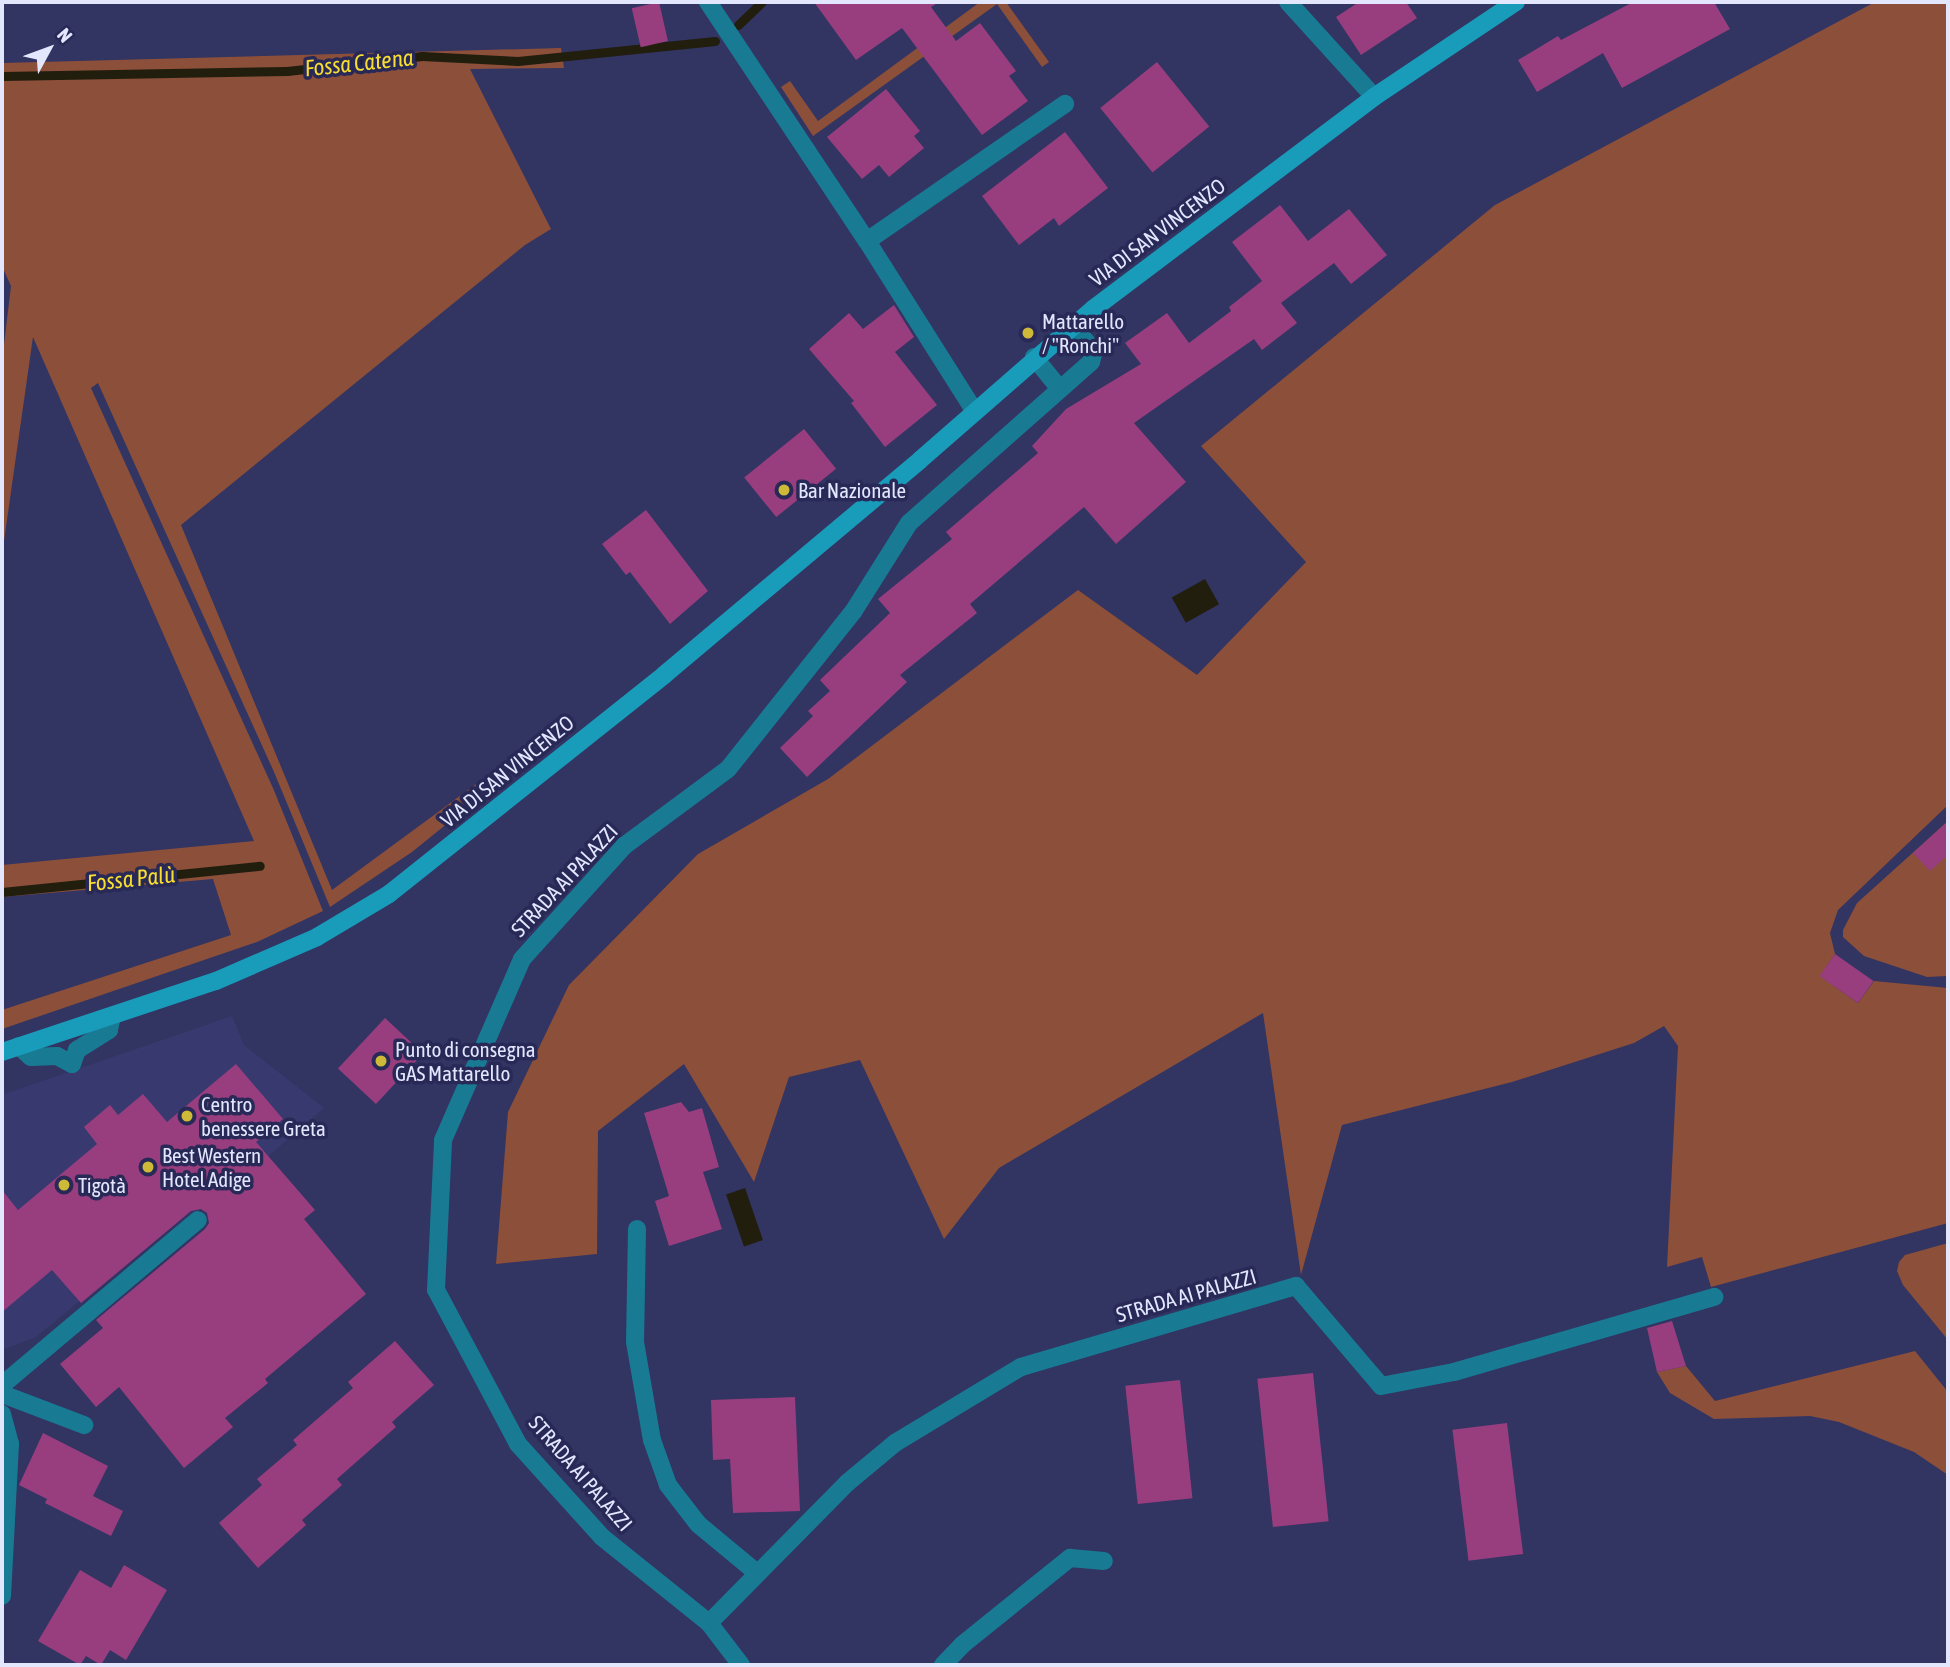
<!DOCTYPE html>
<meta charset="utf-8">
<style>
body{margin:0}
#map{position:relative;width:1950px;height:1667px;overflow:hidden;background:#323462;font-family:"Asap Condensed",sans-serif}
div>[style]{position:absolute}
.built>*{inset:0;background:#383a6f}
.green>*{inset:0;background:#8c4f3a}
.water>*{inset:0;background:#211e0e;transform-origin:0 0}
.stream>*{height:9px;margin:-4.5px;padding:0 4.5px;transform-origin:4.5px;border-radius:4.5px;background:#211e0e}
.building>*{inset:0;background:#983e7f;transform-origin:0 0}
.minor>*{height:18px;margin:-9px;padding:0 9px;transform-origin:9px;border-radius:9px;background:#187b93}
.secondary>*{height:18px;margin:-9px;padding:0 9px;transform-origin:9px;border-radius:9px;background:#199bba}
.dots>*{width:19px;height:19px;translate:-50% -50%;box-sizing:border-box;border:4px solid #282956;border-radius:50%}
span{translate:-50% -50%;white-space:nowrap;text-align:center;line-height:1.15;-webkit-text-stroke:7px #282956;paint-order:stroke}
.street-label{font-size:21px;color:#e3e7fe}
.poi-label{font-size:21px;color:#e3e7fe}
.left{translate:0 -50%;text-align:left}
.water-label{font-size:23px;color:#f8dd32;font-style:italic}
.frame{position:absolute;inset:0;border:4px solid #e3e7fe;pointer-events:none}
.north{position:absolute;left:14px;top:14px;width:70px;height:70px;-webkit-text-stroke:5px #282956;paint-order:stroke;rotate:49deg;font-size:19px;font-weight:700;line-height:28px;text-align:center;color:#e3e7fe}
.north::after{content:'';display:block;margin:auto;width:24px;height:32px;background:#e3e7fe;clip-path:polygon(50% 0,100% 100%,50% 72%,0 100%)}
</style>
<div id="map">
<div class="built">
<div style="clip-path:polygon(232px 1016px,244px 1045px,324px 1108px,210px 1206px,194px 1207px,36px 1337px,2px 1350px,2px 1095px)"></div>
</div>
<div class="green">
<div style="clip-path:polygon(980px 2px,1006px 2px,1049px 62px,1042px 67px,997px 4px,813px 136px,781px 87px,790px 81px,818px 121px)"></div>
<div style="clip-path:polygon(1875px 2px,1948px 2px,1948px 805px,1838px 910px,1830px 933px,1835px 954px,1820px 976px,1858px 1003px,1874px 981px,1948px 988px,1948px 1223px,1711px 1287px,1702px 1257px,1667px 1267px,1678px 1046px,1664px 1026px,1634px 1043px,1512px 1082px,1342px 1125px,1301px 1275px,1263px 1013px,999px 1168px,944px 1239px,860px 1060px,789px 1077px,754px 1182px,684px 1064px,598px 1131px,597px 1254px,496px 1264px,508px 1112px,569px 985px,698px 854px,828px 779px,1078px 590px,1197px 675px,1306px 562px,1201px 446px,1495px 205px)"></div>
<div style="clip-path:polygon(561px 48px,564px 68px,470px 69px,551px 229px,525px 245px,181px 525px,332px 890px,517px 754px,522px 763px,412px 852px,330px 907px,274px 772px,98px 383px,91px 388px,273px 788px,323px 911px,257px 942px,2px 1029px,2px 1010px,231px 935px,213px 879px,2px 897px,2px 865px,254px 841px,33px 337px,2px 555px,2px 361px,11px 286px,2px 266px,2px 63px)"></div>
<div style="clip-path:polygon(1948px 821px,1948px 976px,1927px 977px,1864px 956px,1843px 937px,1843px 930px,1857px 903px)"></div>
<div style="clip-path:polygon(1948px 1243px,1948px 1340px,1903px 1285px,1897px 1271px,1899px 1262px,1905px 1255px)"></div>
<div style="clip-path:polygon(1915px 1351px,1948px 1392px,1948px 1475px,1914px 1452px,1839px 1422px,1810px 1416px,1714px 1419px,1670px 1393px,1657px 1372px,1686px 1366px,1715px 1401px)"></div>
</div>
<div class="water">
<div style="left:1205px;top:579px;width:29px;height:38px;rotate:61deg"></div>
<div style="left:745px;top:1188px;width:55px;height:20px;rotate:71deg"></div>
</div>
<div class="stream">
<div style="left:738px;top:25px;width:33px;rotate:-44deg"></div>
<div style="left:2px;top:76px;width:285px;rotate:-1deg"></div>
<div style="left:287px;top:71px;width:136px;rotate:-6.3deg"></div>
<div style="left:422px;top:56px;width:96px;rotate:3deg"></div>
<div style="left:518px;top:61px;width:198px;rotate:-5.8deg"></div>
<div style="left:2px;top:892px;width:259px;rotate:-5.8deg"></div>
</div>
<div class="building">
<div style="left:659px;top:2px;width:40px;height:28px;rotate:77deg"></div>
<div style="clip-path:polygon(814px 2px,939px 2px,931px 7px,956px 41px,980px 23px,1016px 71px,1009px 76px,1028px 101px,982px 135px,902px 28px,856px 60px)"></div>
<div style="clip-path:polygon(1359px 2px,1406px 2px,1417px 18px,1361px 55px,1336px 17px)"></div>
<div style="clip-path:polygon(1633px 2px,1714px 2px,1730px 29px,1622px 88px,1603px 53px,1537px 92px,1518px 60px,1558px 36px,1561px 40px)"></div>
<div style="left:1157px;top:62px;width:83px;height:73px;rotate:51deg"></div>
<div style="clip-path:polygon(886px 89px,920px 131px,914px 136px,924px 148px,889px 177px,879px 165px,862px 179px,827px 137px)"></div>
<div style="clip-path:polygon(1065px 132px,1108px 188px,1059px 226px,1054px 218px,1019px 245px,982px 196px)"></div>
<div style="clip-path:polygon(1280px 205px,1308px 241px,1349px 209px,1387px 255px,1351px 284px,1334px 263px,1281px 303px,1297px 323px,1262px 350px,1254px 339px,1134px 423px,1186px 482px,1116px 544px,1084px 507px,970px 604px,977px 613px,900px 675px,907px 682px,807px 777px,780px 748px,813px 716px,808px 711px,830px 691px,820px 680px,890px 613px,878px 599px,952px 539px,946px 532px,1038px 453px,1032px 446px,1066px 409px,1141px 364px,1125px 343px,1167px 313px,1189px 343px,1231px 311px,1229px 307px,1262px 281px,1232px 242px)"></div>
<div style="clip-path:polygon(894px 305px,914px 337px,895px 352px,937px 405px,885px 447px,851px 403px,854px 401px,809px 349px,849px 313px,863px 329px)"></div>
<div style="left:804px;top:429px;width:51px;height:77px;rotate:51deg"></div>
<div style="clip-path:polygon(646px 510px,708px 591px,670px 624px,630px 572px,626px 575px,602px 544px)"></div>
<div style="clip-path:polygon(1948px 821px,1948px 855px,1930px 871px,1913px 853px)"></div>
<div style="left:1835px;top:954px;width:47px;height:27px;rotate:35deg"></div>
<div style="left:385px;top:1018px;width:52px;height:69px;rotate:43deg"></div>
<div style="clip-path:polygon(236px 1064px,283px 1119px,256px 1142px,315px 1210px,304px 1219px,366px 1294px,265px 1379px,268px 1383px,225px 1418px,233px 1427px,184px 1468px,119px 1387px,96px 1407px,60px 1364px,103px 1328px,96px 1320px,205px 1229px,209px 1223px,207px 1213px,201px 1209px,191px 1211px,81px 1303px,52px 1270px,2px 1312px,2px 1190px,18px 1210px,97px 1144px,84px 1127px,110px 1105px,118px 1115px,143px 1094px,167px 1122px)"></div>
<div style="clip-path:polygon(681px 1102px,689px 1112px,702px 1108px,719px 1167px,703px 1172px,722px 1229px,669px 1246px,655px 1201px,669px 1196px,644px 1113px)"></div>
<div style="clip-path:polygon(1672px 1321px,1686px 1366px,1657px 1372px,1647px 1328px)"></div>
<div style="clip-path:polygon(395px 1341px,434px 1385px,392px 1422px,396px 1427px,337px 1479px,342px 1485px,302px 1520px,306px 1525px,258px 1568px,219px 1523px,262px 1485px,257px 1479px,297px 1445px,293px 1440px,353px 1388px,348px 1382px)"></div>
<div style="left:1313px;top:1373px;width:149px;height:56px;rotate:84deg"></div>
<div style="left:1180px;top:1380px;width:119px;height:55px;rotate:84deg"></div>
<div style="clip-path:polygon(795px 1397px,800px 1511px,733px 1513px,730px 1459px,713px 1460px,711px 1400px)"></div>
<div style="left:1507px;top:1423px;width:132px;height:55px;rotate:83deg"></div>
<div style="clip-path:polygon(43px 1433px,108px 1466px,93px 1496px,123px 1511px,111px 1536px,45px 1503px,47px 1499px,19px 1485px)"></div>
<div style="clip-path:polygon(124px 1565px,167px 1590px,126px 1660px,110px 1650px,101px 1665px,86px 1656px,80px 1665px,38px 1641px,80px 1570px,111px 1588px)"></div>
</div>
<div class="minor">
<div style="left:708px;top:2px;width:287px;rotate:56.4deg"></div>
<div style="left:867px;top:241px;width:202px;rotate:57.7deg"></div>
<div style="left:1288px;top:2px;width:128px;rotate:47.8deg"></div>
<div style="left:867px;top:241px;width:241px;rotate:-34.7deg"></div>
<div style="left:1034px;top:357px;width:40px;rotate:51deg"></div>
<div style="left:19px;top:1046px;width:16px;rotate:43deg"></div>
<div style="left:31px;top:1057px;width:26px;rotate:-2deg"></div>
<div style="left:57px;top:1056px;width:17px;rotate:28deg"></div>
<div style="left:72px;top:1064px;width:15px;rotate:-70deg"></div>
<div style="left:77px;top:1050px;width:38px;rotate:-32deg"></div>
<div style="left:109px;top:1030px;width:14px;rotate:-78deg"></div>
<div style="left:637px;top:1229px;width:113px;rotate:91deg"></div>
<div style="left:635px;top:1342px;width:99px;rotate:80.2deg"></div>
<div style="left:652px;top:1440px;width:48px;rotate:70.4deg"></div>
<div style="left:668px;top:1485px;width:49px;rotate:52.4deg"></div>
<div style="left:698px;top:1524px;width:77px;rotate:39.7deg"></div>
<div style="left:2px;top:1385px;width:256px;rotate:-40.1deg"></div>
<div style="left:2px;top:1394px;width:88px;rotate:20.7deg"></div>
<div style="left:2px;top:1414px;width:31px;rotate:75deg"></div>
<div style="left:10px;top:1444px;width:152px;rotate:93deg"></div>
<div style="left:709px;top:1623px;width:197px;rotate:-45.4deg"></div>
<div style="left:847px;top:1483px;width:62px;rotate:-39.8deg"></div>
<div style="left:895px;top:1443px;width:147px;rotate:-31.1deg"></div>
<div style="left:1021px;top:1367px;width:287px;rotate:-16.4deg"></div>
<div style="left:1296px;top:1286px;width:131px;rotate:49.6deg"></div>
<div style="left:1381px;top:1386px;width:74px;rotate:-10.9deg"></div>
<div style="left:1454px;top:1372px;width:271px;rotate:-16.1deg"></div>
<div style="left:741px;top:1665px;width:53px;rotate:-127.3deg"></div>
<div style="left:709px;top:1623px;width:137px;rotate:-141.2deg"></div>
<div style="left:602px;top:1537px;width:125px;rotate:-132.1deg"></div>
<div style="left:518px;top:1444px;width:174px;rotate:-118deg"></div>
<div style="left:436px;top:1290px;width:150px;rotate:-87.3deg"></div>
<div style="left:443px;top:1140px;width:197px;rotate:-66.4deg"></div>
<div style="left:522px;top:959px;width:152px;rotate:-47.9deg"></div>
<div style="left:624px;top:846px;width:129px;rotate:-36.5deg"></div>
<div style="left:728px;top:769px;width:201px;rotate:-51.5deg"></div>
<div style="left:853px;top:612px;width:105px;rotate:-57.8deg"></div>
<div style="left:909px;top:523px;width:243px;rotate:-41.5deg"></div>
<div style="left:1091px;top:362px;width:11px;rotate:-75deg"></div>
<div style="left:1094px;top:351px;width:34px;rotate:-130deg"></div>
<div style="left:943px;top:1665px;width:28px;rotate:-46deg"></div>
<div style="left:962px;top:1645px;width:139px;rotate:-38.9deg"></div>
<div style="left:1070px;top:1558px;width:34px;rotate:5deg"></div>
</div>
<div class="secondary">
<div style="left:2px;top:1052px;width:225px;rotate:-18.4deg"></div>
<div style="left:216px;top:981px;width:110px;rotate:-23.5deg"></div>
<div style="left:317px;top:937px;width:84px;rotate:-30.8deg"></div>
<div style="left:389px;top:894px;width:352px;rotate:-38.5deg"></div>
<div style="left:664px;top:675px;width:334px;rotate:-40deg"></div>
<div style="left:920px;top:460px;width:230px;rotate:-41.1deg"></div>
<div style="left:1093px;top:309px;width:352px;rotate:-37deg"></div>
<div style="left:1374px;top:97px;width:171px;rotate:-33.8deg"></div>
</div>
<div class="dots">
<div style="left:1028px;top:333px;background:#ceb938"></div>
<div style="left:784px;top:490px;background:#ceb938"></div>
<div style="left:381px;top:1061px;background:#ceb938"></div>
<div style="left:187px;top:1116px;background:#ceb938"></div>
<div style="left:148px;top:1167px;background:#ceb938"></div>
<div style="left:64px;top:1185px;background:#ceb938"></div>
</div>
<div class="street-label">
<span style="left:1157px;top:232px;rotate:-37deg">VIA DI SAN VINCENZO</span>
<span style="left:507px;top:771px;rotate:-39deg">VIA DI SAN VINCENZO</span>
<span style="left:564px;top:880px;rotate:-47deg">STRADA AI PALAZZI</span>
<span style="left:1186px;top:1295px;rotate:-16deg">STRADA AI PALAZZI</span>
<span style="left:581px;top:1473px;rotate:49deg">STRADA AI PALAZZI</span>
</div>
<div class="poi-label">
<span class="left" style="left:1042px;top:333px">Mattarello<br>/ "Ronchi"</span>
<span class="left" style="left:798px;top:490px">Bar Nazionale</span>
<span class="left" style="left:395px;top:1061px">Punto di consegna<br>GAS Mattarello</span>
<span class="left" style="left:201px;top:1116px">Centro<br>benessere Greta</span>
<span class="left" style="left:162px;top:1167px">Best Western<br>Hotel Adige</span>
<span class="left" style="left:78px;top:1185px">Tigotà</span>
</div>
<div class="water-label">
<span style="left:359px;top:63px;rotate:-6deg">Fossa Catena</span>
<span style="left:131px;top:879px;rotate:-6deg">Fossa Palù</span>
</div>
<div class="frame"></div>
<div class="north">N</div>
</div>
